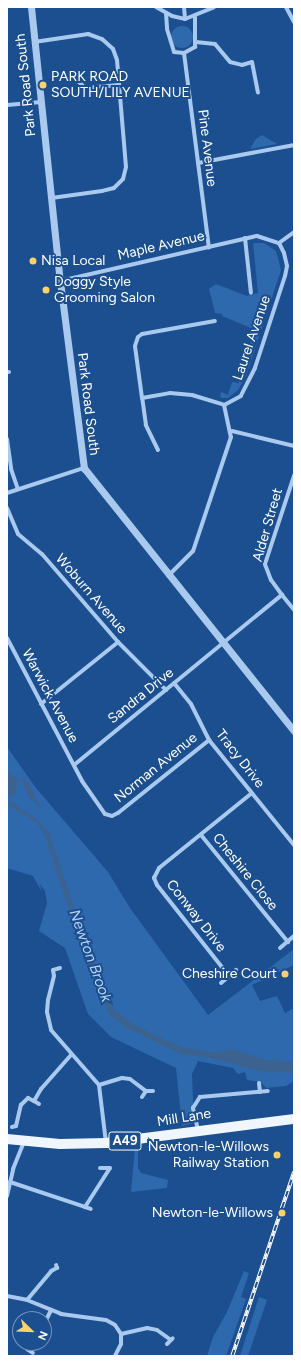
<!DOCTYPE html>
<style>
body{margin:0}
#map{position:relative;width:301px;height:1363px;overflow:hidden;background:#1b4f8f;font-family:Figtree,sans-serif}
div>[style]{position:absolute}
.green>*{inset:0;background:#2e69ad}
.round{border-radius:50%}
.water>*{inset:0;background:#3c6290}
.minor>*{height:4px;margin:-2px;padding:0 2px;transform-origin:2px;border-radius:2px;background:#a9c9ee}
.tertiary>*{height:7px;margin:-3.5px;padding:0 3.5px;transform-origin:3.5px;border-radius:3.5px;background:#a9c9ee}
.primary>*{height:10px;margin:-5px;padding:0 5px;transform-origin:5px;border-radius:5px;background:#f0f6ff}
.rail>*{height:3.5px;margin-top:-1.75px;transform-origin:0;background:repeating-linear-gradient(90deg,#1b4f8f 0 6px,#fff 0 12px);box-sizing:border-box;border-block:1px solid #fff}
.dots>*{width:11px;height:11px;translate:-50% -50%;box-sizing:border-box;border:2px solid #1b4f8f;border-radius:50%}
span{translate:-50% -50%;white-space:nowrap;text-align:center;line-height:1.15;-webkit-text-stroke:4px #1b4f8f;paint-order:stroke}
.shield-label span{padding:1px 3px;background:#1b4f8f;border:1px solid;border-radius:3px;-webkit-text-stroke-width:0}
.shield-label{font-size:13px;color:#fff;font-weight:700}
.poi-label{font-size:14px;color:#fff}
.left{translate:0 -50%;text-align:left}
.right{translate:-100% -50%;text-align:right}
.street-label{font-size:14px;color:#fff}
.water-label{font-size:15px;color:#b5d3f5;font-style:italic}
.frame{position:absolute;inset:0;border:8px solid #fff;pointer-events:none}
.north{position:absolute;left:12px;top:1311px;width:40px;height:40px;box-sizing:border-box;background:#1b4f8f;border:1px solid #7695bc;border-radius:50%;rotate:113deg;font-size:11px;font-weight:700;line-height:16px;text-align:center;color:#fff}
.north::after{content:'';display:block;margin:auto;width:14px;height:18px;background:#ffd166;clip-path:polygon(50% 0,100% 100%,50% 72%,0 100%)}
</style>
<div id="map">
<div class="green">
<div class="round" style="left:171px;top:26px;width:22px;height:22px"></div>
<div style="clip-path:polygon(262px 135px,277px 144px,250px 149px,256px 139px)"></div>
<div style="clip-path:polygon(253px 243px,264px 243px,276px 251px,281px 270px,246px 376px,238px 390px,228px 398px,222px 398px,220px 397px,221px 392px,228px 395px,232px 382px,239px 383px,251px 340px,246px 338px,251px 328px,222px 316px,222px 314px,215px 313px,209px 289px,216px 284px,247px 296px,258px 293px)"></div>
<div style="clip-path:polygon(7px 747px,36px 788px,108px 872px,130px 908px,208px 1015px,294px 949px,294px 965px,252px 985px,260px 1001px,277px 996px,285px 1013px,294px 1008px,294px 1081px,286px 1086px,266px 1088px,261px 1082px,247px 1080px,245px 1072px,238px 1074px,233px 1068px,198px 1061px,192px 1074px,194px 1123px,182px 1126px,176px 1068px,111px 1037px,88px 1014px,65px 948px,39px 931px,47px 903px,45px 891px,40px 884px,42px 892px,33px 876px,7px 868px)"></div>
<div style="clip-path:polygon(135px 1147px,138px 1150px,138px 1168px,141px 1173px,168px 1180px,167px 1188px,131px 1192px)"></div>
<div style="clip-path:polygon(244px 1271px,249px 1273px,241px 1297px,246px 1299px,226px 1356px,207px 1356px,213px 1337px,227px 1312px)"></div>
<div style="clip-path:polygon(259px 1297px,267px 1300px,248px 1356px,240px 1356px)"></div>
</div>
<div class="water">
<div style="clip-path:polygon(7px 772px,18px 779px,15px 795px,7px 797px)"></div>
<div style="clip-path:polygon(21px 777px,29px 783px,41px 809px,29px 797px)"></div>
<div style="clip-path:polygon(7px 799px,38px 820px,49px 833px,81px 929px,114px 1010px,138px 1027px,181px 1047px,217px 1053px,231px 1049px,266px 1060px,294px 1062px,294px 1073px,260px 1071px,211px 1058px,181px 1054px,125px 1027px,110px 1015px,99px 995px,85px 959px,45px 835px,37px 823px,7px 804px)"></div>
</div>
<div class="minor">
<div style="left:156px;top:7px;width:18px;rotate:29deg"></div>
<div style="left:172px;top:16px;width:13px;rotate:13deg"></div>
<div style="left:185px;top:19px;width:31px;rotate:-22deg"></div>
<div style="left:184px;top:7px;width:12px;rotate:85deg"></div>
<div style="left:286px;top:7px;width:17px;rotate:62deg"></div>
<div style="left:166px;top:13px;width:16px;rotate:86deg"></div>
<div style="left:167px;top:29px;width:24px;rotate:73deg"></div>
<div style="left:174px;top:52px;width:10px;rotate:6deg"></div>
<div style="left:184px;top:53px;width:13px;rotate:-29deg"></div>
<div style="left:195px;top:47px;width:30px;rotate:-90deg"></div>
<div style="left:34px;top:42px;width:55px;rotate:-8.4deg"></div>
<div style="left:88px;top:34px;width:15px;rotate:20deg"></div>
<div style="left:102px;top:39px;width:15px;rotate:42deg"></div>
<div style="left:113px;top:49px;width:12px;rotate:70deg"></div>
<div style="left:117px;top:60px;width:107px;rotate:85.2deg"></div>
<div style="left:126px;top:167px;width:12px;rotate:104deg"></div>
<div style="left:123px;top:179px;width:13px;rotate:135deg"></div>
<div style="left:114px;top:188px;width:12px;rotate:166deg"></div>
<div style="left:102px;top:191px;width:51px;rotate:172.2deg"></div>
<div style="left:196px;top:42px;width:19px;rotate:6deg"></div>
<div style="left:215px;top:44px;width:23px;rotate:50deg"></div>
<div style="left:230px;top:62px;width:12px;rotate:14deg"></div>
<div style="left:242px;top:65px;width:10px;rotate:-17deg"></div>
<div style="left:252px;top:62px;width:31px;rotate:79deg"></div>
<div style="left:184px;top:53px;width:196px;rotate:82.7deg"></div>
<div style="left:79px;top:82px;width:8px;rotate:45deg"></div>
<div style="left:85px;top:88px;width:34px;rotate:-5deg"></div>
<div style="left:7px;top:105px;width:34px;rotate:-5deg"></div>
<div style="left:198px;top:163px;width:98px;rotate:-10.6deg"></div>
<div style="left:245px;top:238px;width:55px;rotate:83.8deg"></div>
<div style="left:279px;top:243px;width:19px;rotate:-36deg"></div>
<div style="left:60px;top:281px;width:202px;rotate:-12.9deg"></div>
<div style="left:257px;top:236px;width:23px;rotate:18deg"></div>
<div style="left:279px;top:243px;width:11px;rotate:63deg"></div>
<div style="left:284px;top:253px;width:13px;rotate:77deg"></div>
<div style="left:287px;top:266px;width:10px;rotate:101deg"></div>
<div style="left:285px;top:276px;width:97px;rotate:108.1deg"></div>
<div style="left:255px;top:368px;width:31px;rotate:117deg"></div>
<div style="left:241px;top:396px;width:19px;rotate:152deg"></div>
<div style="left:224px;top:405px;width:33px;rotate:78deg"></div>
<div style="left:231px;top:437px;width:120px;rotate:108.4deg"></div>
<div style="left:193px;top:551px;width:35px;rotate:135deg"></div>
<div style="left:7px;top:372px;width:2px"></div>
<div style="left:142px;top:398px;width:52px;rotate:-97.7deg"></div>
<div style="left:135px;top:346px;width:9px;rotate:-72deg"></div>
<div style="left:138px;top:337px;width:5px;rotate:-37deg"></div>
<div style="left:142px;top:334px;width:74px;rotate:-10.1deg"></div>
<div style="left:232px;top:431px;width:64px;rotate:13.6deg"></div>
<div style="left:7px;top:439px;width:30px;rotate:82deg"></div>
<div style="left:11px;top:469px;width:21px;rotate:71deg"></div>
<div style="left:158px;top:450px;width:28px;rotate:-116deg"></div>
<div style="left:146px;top:425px;width:27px;rotate:-98deg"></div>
<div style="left:142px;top:398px;width:28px;rotate:-10deg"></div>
<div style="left:170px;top:393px;width:22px;rotate:5deg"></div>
<div style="left:192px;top:395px;width:34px;rotate:17deg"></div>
<div style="left:7px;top:493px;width:81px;rotate:-18deg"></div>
<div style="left:7px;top:508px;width:28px;rotate:67deg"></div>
<div style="left:18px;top:534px;width:31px;rotate:40deg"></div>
<div style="left:42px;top:554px;width:116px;rotate:49.2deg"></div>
<div style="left:118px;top:642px;width:68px;rotate:45deg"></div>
<div style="left:282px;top:595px;width:19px;rotate:51deg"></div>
<div style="left:7px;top:638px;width:161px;rotate:62.3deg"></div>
<div style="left:82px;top:781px;width:40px;rotate:55.1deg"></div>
<div style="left:105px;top:814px;width:7px;rotate:16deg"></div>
<div style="left:112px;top:816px;width:7px;rotate:-27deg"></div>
<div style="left:118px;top:813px;width:117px;rotate:-38.7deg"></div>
<div style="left:174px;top:683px;width:27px;rotate:51deg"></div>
<div style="left:191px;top:704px;width:40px;rotate:63.4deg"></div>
<div style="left:209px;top:740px;width:135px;rotate:51deg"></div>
<div style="left:41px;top:704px;width:99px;rotate:-38.8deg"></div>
<div style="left:74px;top:765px;width:269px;rotate:-39.3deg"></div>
<div style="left:282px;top:595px;width:19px;rotate:-126deg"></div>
<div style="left:271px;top:580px;width:17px;rotate:-111deg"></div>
<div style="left:265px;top:564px;width:93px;rotate:-71.8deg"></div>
<div style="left:201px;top:835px;width:138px;rotate:50.9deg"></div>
<div style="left:280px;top:948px;width:18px;rotate:-41deg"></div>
<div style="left:60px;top:968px;width:7px;rotate:164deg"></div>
<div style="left:53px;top:970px;width:6px;rotate:81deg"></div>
<div style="left:54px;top:976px;width:25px;rotate:104deg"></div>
<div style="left:48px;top:1000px;width:12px;rotate:95deg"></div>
<div style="left:47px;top:1012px;width:18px;rotate:77deg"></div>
<div style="left:51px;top:1030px;width:73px;rotate:48.9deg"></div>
<div style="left:99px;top:1085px;width:58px;rotate:83.1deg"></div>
<div style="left:229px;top:976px;width:116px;rotate:-128.4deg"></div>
<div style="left:157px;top:885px;width:8px;rotate:-113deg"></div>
<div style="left:154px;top:878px;width:11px;rotate:-63deg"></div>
<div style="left:159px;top:868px;width:119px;rotate:-38.9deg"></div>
<div style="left:221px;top:983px;width:20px;rotate:-41deg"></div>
<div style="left:259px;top:1083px;width:9px;rotate:84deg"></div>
<div style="left:99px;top:1085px;width:24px;rotate:-17deg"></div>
<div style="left:122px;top:1078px;width:8px;rotate:7deg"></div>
<div style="left:130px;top:1079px;width:20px;rotate:37deg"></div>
<div style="left:146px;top:1091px;width:7px"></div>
<div style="left:142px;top:1097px;width:7px;rotate:-56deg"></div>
<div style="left:39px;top:1104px;width:6px;rotate:-149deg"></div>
<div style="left:34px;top:1101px;width:14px;rotate:-60deg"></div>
<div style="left:41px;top:1089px;width:45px;rotate:-48.6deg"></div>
<div style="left:12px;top:1127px;width:4px;rotate:-14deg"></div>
<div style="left:16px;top:1126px;width:22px;rotate:-77deg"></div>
<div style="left:21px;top:1105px;width:10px;rotate:-45deg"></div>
<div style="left:28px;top:1098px;width:7px;rotate:27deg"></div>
<div style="left:198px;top:1130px;width:23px;rotate:-103deg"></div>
<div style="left:193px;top:1108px;width:13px;rotate:-58deg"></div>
<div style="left:200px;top:1097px;width:68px;rotate:-5deg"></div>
<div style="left:10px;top:1182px;width:79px;rotate:18.4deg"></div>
<div style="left:85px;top:1207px;width:46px;rotate:-57.3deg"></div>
<div style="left:110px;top:1168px;width:10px;rotate:180deg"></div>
<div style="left:7px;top:1196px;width:28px;rotate:-77deg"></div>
<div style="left:13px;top:1169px;width:29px;rotate:-68deg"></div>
<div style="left:85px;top:1207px;width:6px;rotate:18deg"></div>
<div style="left:7px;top:1296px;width:20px;rotate:11deg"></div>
<div style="left:27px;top:1300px;width:37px;rotate:22deg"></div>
<div style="left:61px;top:1314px;width:45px;rotate:7.6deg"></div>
<div style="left:106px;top:1320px;width:10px;rotate:29deg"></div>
<div style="left:115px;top:1325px;width:11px;rotate:56deg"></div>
<div style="left:121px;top:1334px;width:10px;rotate:90deg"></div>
<div style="left:121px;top:1344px;width:13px;rotate:117deg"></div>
<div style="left:27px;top:1300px;width:38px;rotate:-50deg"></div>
<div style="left:51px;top:1271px;width:7px;rotate:-27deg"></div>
<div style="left:57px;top:1268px;width:3px;rotate:-108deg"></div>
<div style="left:44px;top:1324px;width:16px;rotate:-63deg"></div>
<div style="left:121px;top:1334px;width:27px;rotate:-13deg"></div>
<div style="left:147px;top:1328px;width:10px;rotate:11deg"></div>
<div style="left:157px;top:1330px;width:17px;rotate:36deg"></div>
<div style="left:167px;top:1344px;width:8px;rotate:-45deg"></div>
<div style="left:27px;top:1349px;width:7px;rotate:34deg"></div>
<div style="left:31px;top:1351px;width:9px;rotate:-63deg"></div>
</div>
<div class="tertiary">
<div style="left:31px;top:7px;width:276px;rotate:84deg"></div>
<div style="left:60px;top:281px;width:189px;rotate:82.7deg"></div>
<div style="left:84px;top:468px;width:337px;rotate:51.4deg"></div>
</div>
<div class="primary">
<div style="left:7px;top:1139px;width:53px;rotate:5.4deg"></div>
<div style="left:60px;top:1144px;width:46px;rotate:-1.2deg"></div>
<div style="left:106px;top:1143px;width:190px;rotate:-7.3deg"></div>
</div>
<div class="rail">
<div style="left:232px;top:1356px;width:194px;rotate:-71.4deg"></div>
</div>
<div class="dots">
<div style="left:43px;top:85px;background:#ffd166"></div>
<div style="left:33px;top:261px;background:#ffd166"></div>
<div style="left:46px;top:290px;background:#ffd166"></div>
<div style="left:285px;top:974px;background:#ffd166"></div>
<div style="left:277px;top:1155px;background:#ffd166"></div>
<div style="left:282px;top:1213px;background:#ffd166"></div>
</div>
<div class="shield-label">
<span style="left:125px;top:1141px">A49</span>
</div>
<div class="poi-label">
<span class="left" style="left:51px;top:85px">PARK ROAD<br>SOUTH/LILY AVENUE</span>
<span class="left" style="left:41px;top:261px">Nisa Local</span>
<span class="left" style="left:54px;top:290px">Doggy Style<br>Grooming Salon</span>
<span class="right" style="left:277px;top:974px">Cheshire Court</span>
<span class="right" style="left:269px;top:1155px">Newton-le-Willows<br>Railway Station</span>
<span class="right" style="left:273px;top:1213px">Newton-le-Willows</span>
</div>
<div class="street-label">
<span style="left:26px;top:85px;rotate:-96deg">Park Road South</span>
<span style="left:207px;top:148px;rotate:83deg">Pine Avenue</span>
<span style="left:161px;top:246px;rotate:-13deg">Maple Avenue</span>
<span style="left:252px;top:338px;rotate:-71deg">Laurel Avenue</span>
<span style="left:88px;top:404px;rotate:83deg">Park Road South</span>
<span style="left:268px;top:525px;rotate:-74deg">Alder Street</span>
<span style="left:91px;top:594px;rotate:49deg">Woburn Avenue</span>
<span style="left:50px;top:696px;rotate:62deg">Warwick Avenue</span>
<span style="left:141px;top:696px;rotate:-39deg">Sandra Drive</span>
<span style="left:240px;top:759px;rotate:52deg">Tracy Drive</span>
<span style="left:156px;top:768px;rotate:-39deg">Norman Avenue</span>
<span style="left:245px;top:872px;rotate:51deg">Cheshire Close</span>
<span style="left:196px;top:916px;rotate:52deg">Conway Drive</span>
<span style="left:184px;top:1118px;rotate:-9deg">Mill Lane</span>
</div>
<div class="water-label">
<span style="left:90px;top:956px;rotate:70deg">Newton Brook</span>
</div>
<div class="frame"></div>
<div class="north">N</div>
</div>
